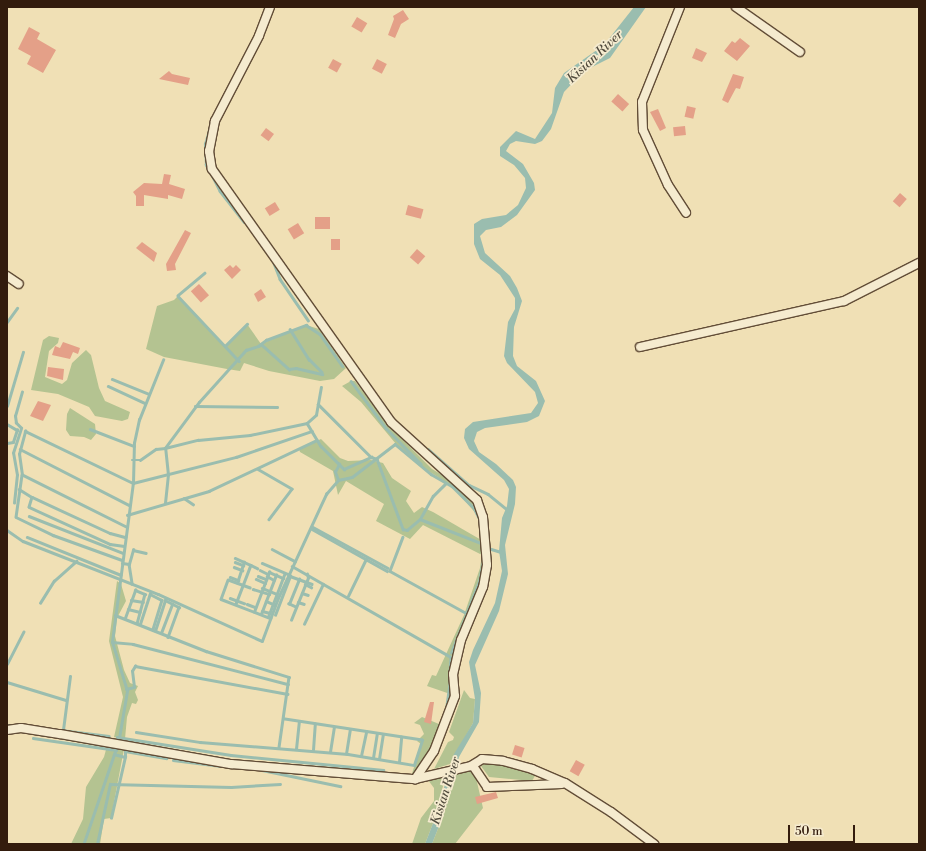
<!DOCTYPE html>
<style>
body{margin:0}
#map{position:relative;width:926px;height:851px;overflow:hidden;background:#f0e0b5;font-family:"Libre Bodoni",serif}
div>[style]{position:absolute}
.green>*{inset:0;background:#b4c391}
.water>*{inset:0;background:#9abdaf}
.stream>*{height:2.5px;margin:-1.25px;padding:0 1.25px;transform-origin:1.25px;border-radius:1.25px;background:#9abdaf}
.building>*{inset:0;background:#e4a088;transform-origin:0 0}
.roads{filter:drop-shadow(1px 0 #624d37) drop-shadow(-1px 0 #624d37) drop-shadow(0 1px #624d37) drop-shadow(0 -1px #624d37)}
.minor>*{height:8px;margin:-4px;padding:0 4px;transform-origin:4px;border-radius:4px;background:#f5ebcf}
span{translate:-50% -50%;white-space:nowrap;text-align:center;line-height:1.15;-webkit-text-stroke:3.5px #f5ebcf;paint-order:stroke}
.water-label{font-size:13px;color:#524c3e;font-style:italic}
.frame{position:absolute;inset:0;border:8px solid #331c0d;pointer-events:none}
.scale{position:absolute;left:788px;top:825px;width:67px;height:18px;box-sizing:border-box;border:2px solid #331c0d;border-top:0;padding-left:5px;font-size:12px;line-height:14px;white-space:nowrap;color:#331c0d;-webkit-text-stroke:3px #f5ebcf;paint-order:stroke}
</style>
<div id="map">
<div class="green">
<div style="clip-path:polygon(178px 296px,225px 346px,247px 324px,261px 344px,306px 325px,319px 329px,346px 368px,334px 379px,320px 381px,269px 371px,244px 363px,240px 371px,227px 369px,164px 357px,146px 349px,157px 306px,174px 300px)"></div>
<div style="clip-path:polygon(49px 336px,59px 338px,58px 343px,49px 351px,45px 377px,62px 384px,67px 380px,72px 363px,86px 350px,91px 355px,99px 388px,105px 401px,130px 412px,128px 419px,122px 421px,95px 416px,89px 407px,58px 394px,31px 390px,43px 340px)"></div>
<div style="clip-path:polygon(351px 381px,355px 381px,390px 427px,432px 469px,459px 485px,476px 501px,479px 517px,452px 486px,422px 467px,396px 444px,361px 402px,342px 386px)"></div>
<div style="clip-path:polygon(70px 408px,95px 424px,96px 434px,91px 440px,84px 437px,70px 436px,66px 430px,67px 414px)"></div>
<div style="clip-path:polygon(321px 439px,340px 458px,348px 461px,371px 460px,383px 463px,392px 478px,411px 491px,406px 501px,414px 513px,422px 507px,433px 512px,483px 541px,485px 563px,480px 588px,459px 638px,453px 695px,427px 686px,432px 675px,436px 676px,464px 615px,480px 568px,482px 555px,423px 525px,410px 539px,376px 521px,384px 504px,346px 481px,338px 495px,333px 471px,300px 452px,299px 449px)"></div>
<div style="clip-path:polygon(117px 581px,121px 584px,126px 601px,117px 618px,115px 636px,124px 670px,130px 683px,138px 686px,135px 692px,138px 700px,136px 704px,132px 703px,127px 717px,125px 739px,114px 737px,123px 697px,109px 641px)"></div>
<div style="clip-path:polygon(464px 690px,470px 698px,475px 699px,473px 723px,450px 764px,434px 769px,448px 742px,453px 740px,454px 737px,449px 732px)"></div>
<div style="clip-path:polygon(422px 717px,439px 724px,442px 741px,435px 743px,415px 775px,411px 777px,421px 744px,417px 741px,424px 734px,420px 725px,414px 723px)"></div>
<div style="clip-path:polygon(107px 746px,124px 749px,111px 818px,104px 819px,100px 844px,71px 844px,83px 819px,86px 787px,104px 757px)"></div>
<div style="clip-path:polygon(487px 763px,500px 763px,536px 774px,532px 781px,489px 777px,481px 766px)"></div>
<div style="clip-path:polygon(474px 769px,483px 808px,455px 844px,432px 844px,443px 816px,453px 774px)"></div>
<div style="clip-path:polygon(446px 774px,435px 818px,425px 844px,412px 844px,421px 818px,434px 801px,434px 788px,428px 780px)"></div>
</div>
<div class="water">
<div style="clip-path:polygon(634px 7px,646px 7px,610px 58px,584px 71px,564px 92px,551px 129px,542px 141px,535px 144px,516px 141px,510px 144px,506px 151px,523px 164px,534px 183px,535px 190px,517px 215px,501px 227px,486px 230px,480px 236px,485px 253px,510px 276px,517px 288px,522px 301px,514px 327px,513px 356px,517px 366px,536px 381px,545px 401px,539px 416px,527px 422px,485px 428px,477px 432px,474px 441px,479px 452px,496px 464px,513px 480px,516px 487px,515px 504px,505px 545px,508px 574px,499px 611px,475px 665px,481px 693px,479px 722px,459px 757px,443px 816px,432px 844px,425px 844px,435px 818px,454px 754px,473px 723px,475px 699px,469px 662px,473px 650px,495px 603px,502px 571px,499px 551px,502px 518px,507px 506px,509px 489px,504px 480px,469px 449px,464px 438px,465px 429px,473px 422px,531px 413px,538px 403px,535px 392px,507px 363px,504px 356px,508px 322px,515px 309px,515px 298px,500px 275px,480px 259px,474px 244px,474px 224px,482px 219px,506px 215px,518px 205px,526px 188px,525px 178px,514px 165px,500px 156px,500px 147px,516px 131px,535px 139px,552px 113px,555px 88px,564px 73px,604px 45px)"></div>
</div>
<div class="stream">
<div style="left:215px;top:113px;width:29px;rotate:-63deg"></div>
<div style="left:209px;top:171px;width:7px;rotate:-117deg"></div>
<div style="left:206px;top:165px;width:21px;rotate:-93deg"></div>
<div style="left:205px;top:144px;width:25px;rotate:-74deg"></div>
<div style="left:212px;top:175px;width:18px;rotate:63deg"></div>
<div style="left:220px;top:191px;width:39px;rotate:52deg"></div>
<div style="left:274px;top:263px;width:17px;rotate:69deg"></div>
<div style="left:280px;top:279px;width:50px;rotate:55.7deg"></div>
<div style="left:205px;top:273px;width:35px;rotate:140deg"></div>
<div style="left:178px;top:296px;width:89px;rotate:46.8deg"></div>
<div style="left:7px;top:322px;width:17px;rotate:-54deg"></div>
<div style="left:290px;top:329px;width:36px;rotate:58deg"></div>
<div style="left:309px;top:359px;width:18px;rotate:45deg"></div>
<div style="left:261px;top:344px;width:38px;rotate:42deg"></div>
<div style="left:289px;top:369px;width:7px;rotate:-8deg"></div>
<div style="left:296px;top:368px;width:27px;rotate:13deg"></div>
<div style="left:225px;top:346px;width:31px;rotate:-45deg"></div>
<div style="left:112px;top:379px;width:40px;rotate:22deg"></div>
<div style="left:351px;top:381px;width:59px;rotate:53.3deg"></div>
<div style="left:386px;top:428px;width:50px;rotate:45.8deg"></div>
<div style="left:108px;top:386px;width:41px;rotate:24.7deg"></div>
<div style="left:318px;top:404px;width:75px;rotate:45deg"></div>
<div style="left:371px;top:457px;width:6px;rotate:18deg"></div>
<div style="left:377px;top:459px;width:75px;rotate:69.6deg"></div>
<div style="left:403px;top:529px;width:4px;rotate:14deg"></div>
<div style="left:407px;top:530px;width:17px;rotate:-40deg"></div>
<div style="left:420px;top:519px;width:68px;rotate:21.6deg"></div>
<div style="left:7px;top:406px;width:56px;rotate:-73.5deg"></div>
<div style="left:195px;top:406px;width:82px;rotate:0.7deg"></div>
<div style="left:307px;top:423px;width:27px;rotate:59deg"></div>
<div style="left:321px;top:446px;width:33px;rotate:45deg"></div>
<div style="left:344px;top:469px;width:30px;rotate:-24deg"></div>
<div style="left:7px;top:424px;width:12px;rotate:31deg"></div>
<div style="left:21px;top:428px;width:7px;rotate:-135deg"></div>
<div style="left:16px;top:423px;width:7px;rotate:-98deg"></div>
<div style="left:15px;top:416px;width:25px;rotate:-74deg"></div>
<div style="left:90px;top:429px;width:47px;rotate:21.1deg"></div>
<div style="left:7px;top:443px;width:6px;rotate:-9deg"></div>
<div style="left:13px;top:442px;width:13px;rotate:-72deg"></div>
<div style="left:20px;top:449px;width:123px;rotate:27.2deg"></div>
<div style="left:428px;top:449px;width:55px;rotate:41.3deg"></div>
<div style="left:469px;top:485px;width:21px;rotate:25deg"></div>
<div style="left:488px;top:494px;width:26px;rotate:39deg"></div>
<div style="left:132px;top:460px;width:8px"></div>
<div style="left:140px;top:460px;width:19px;rotate:-35deg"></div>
<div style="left:156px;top:449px;width:9px;rotate:-6deg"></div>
<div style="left:165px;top:448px;width:57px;rotate:-53.5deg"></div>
<div style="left:199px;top:402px;width:70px;rotate:-47.9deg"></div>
<div style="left:246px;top:350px;width:13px;rotate:-18deg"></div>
<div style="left:258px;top:346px;width:10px;rotate:-37deg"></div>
<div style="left:266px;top:340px;width:43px;rotate:-20.6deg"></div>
<div style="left:306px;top:325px;width:17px;rotate:33deg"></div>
<div style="left:320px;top:334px;width:39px;rotate:55deg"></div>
<div style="left:258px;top:469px;width:39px;rotate:30deg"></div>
<div style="left:292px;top:489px;width:38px;rotate:127deg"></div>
<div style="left:22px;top:475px;width:42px;rotate:98.1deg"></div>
<div style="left:16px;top:517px;width:41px;rotate:25.9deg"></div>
<div style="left:53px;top:535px;width:73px;rotate:19.9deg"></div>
<div style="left:338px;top:480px;width:9px;rotate:-111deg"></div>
<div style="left:335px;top:472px;width:9px;rotate:-63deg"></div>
<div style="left:19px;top:489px;width:15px;rotate:32deg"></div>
<div style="left:32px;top:497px;width:86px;rotate:24.8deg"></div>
<div style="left:110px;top:533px;width:16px;rotate:15deg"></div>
<div style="left:32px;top:497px;width:10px;rotate:107deg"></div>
<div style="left:29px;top:507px;width:89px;rotate:24.6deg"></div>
<div style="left:110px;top:544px;width:14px;rotate:8deg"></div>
<div style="left:184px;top:498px;width:11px;rotate:34deg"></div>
<div style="left:14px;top:503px;width:28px;rotate:-84deg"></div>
<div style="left:17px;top:475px;width:22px;rotate:-100deg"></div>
<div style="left:13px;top:453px;width:26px;rotate:-72deg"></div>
<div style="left:165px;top:503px;width:28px;rotate:-84deg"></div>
<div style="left:168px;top:475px;width:27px;rotate:-96deg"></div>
<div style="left:165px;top:448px;width:34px;rotate:-14deg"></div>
<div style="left:198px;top:440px;width:52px;rotate:-5.5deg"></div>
<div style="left:250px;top:435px;width:58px;rotate:-11.9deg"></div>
<div style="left:307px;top:423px;width:12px;rotate:-42deg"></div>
<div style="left:316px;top:415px;width:28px;rotate:-80deg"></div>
<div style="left:127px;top:515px;width:85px;rotate:-16.3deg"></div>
<div style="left:209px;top:491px;width:119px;rotate:-25.3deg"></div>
<div style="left:29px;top:516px;width:101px;rotate:21.5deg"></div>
<div style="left:420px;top:519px;width:26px;rotate:-61deg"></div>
<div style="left:433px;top:496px;width:18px;rotate:-45deg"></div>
<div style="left:126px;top:527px;width:116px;rotate:-153.4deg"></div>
<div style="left:22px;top:475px;width:21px;rotate:-98deg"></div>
<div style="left:19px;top:454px;width:24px;rotate:-75deg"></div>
<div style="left:25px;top:431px;width:120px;rotate:25.7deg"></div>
<div style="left:133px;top:483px;width:106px;rotate:-14.2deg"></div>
<div style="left:236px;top:457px;width:80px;rotate:-18.9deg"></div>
<div style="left:313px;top:527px;width:85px;rotate:28.7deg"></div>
<div style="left:312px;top:529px;width:86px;rotate:29.2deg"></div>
<div style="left:7px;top:530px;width:19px;rotate:35deg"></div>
<div style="left:23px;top:541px;width:145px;rotate:21.4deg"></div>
<div style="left:158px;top:594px;width:114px;rotate:24.3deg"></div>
<div style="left:262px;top:641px;width:46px;rotate:-69.6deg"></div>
<div style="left:278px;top:598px;width:115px;rotate:-65.2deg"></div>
<div style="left:326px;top:494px;width:18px;rotate:-49deg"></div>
<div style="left:338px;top:480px;width:14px;rotate:-12deg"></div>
<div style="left:352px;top:477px;width:54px;rotate:-37.5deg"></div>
<div style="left:395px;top:444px;width:47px;rotate:39.8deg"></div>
<div style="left:431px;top:474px;width:24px;rotate:30deg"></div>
<div style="left:452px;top:486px;width:31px;rotate:45deg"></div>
<div style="left:474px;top:508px;width:11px;rotate:63deg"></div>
<div style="left:27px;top:537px;width:101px;rotate:22deg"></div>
<div style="left:403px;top:537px;width:36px;rotate:111deg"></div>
<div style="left:390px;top:571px;width:87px;rotate:28.9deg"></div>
<div style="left:488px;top:548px;width:14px;rotate:17deg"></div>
<div style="left:272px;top:549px;width:26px;rotate:28deg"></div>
<div style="left:235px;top:558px;width:17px;rotate:24deg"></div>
<div style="left:251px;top:565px;width:42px;rotate:111deg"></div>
<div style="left:235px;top:562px;width:9px;rotate:21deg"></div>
<div style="left:122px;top:563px;width:7px;rotate:8deg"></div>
<div style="left:129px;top:564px;width:15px;rotate:-74deg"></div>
<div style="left:133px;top:550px;width:13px;rotate:13deg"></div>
<div style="left:262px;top:563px;width:28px;rotate:23deg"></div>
<div style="left:129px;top:564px;width:20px;rotate:81deg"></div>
<div style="left:251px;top:565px;width:7px;rotate:27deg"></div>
<div style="left:292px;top:566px;width:183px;rotate:29.8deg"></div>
<div style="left:451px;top:657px;width:14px;rotate:94deg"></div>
<div style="left:234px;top:567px;width:9px;rotate:21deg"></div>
<div style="left:260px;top:570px;width:9px;rotate:27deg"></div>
<div style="left:258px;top:576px;width:9px;rotate:21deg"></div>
<div style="left:267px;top:576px;width:8px;rotate:30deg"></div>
<div style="left:230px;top:577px;width:9px;rotate:21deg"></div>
<div style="left:256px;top:579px;width:10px;rotate:24deg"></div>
<div style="left:237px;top:583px;width:22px;rotate:-72deg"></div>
<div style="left:305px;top:584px;width:7px;rotate:27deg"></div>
<div style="left:250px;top:588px;width:23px;rotate:-160deg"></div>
<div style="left:228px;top:580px;width:20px;rotate:110deg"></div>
<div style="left:221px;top:599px;width:53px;rotate:21.2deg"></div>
<div style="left:262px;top:588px;width:16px;rotate:22deg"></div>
<div style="left:253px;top:589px;width:17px;rotate:17deg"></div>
<div style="left:302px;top:593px;width:6px;rotate:18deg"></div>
<div style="left:348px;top:596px;width:41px;rotate:-64.1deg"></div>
<div style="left:230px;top:598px;width:15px;rotate:20deg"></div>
<div style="left:131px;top:600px;width:12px;rotate:9deg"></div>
<div style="left:266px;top:601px;width:8px;rotate:23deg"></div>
<div style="left:298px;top:602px;width:6px;rotate:18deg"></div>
<div style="left:40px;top:603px;width:26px;rotate:-58deg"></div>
<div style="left:54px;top:581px;width:30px;rotate:-42deg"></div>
<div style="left:247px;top:604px;width:9px;rotate:21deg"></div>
<div style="left:296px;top:607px;width:8px;rotate:-157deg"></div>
<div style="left:289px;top:604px;width:27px;rotate:-68deg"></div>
<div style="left:128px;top:609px;width:12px;rotate:14deg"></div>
<div style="left:262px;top:611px;width:8px;rotate:14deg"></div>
<div style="left:254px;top:612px;width:43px;rotate:-69.4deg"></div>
<div style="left:269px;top:572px;width:8px;rotate:23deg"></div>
<div style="left:261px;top:614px;width:42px;rotate:-69deg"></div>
<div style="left:276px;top:575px;width:8px;rotate:23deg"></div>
<div style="left:115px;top:615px;width:98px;rotate:21.6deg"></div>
<div style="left:206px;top:651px;width:87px;rotate:17.4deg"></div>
<div style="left:289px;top:677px;width:71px;rotate:98.1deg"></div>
<div style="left:275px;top:615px;width:42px;rotate:-69deg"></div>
<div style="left:290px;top:576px;width:23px;rotate:20deg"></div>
<div style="left:268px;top:617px;width:45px;rotate:-69.1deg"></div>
<div style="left:125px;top:618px;width:30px;rotate:-70deg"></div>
<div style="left:135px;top:590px;width:11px;rotate:22deg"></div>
<div style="left:145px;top:594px;width:30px;rotate:105deg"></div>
<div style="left:291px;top:620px;width:45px;rotate:-68deg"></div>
<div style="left:308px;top:578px;width:4px;rotate:-104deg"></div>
<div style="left:140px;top:624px;width:32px;rotate:-72deg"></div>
<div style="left:150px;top:594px;width:13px;rotate:27deg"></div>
<div style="left:162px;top:600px;width:31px;rotate:107deg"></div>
<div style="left:304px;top:624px;width:44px;rotate:-64.6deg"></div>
<div style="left:155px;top:631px;width:33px;rotate:-72deg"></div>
<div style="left:165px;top:600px;width:16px;rotate:27deg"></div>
<div style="left:179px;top:607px;width:32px;rotate:110deg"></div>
<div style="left:161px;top:633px;width:31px;rotate:-69deg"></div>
<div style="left:112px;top:642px;width:21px;rotate:5deg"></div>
<div style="left:133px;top:644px;width:160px;rotate:14.5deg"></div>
<div style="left:451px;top:653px;width:77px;rotate:-68.7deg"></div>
<div style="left:479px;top:581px;width:20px;rotate:-79deg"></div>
<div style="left:7px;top:664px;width:36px;rotate:-63deg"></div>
<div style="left:7px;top:682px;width:62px;rotate:17deg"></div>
<div style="left:126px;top:689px;width:8px;rotate:-14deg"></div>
<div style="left:134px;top:687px;width:16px;rotate:-97deg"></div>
<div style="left:132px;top:671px;width:6px;rotate:-59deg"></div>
<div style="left:135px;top:666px;width:155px;rotate:10.4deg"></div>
<div style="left:446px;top:709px;width:29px;rotate:-82deg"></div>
<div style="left:7px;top:725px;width:11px"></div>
<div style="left:23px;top:725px;width:6px"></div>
<div style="left:61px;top:730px;width:48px;rotate:7.1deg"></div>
<div style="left:63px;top:730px;width:54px;rotate:-82.6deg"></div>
<div style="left:136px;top:732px;width:65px;rotate:8.9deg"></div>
<div style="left:200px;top:742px;width:148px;rotate:4.6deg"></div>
<div style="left:348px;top:754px;width:67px;rotate:9.5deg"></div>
<div style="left:414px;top:765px;width:26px;rotate:-72deg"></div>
<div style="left:422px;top:740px;width:140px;rotate:-171.3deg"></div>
<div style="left:117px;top:737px;width:115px;rotate:9deg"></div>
<div style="left:231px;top:755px;width:153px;rotate:5.6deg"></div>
<div style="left:33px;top:738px;width:84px;rotate:8.2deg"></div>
<div style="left:116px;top:750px;width:99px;rotate:108.8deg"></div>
<div style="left:119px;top:738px;width:48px;rotate:-80.3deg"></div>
<div style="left:127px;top:691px;width:51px;rotate:-107deg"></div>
<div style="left:112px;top:642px;width:160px;rotate:-82.5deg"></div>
<div style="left:133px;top:483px;width:40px;rotate:-88.6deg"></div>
<div style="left:134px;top:443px;width:24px;rotate:-78deg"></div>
<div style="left:139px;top:420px;width:65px;rotate:-68.2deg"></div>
<div style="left:296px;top:749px;width:27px;rotate:-84deg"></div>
<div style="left:313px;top:750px;width:26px;rotate:-86deg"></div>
<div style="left:330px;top:752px;width:25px;rotate:-81deg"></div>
<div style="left:114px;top:754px;width:11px;rotate:15deg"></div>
<div style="left:125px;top:757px;width:6px;rotate:-90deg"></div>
<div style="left:125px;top:751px;width:42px;rotate:9.7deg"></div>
<div style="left:346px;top:754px;width:24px;rotate:-81deg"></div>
<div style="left:361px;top:756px;width:25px;rotate:-78deg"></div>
<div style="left:373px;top:758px;width:24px;rotate:-81deg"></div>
<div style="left:379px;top:759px;width:24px;rotate:-81deg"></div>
<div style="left:173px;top:760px;width:48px;rotate:7.1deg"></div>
<div style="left:399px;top:762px;width:25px;rotate:-85deg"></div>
<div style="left:262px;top:770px;width:80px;rotate:11.6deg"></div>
<div style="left:111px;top:818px;width:63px;rotate:-77.1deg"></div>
<div style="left:97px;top:844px;width:61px;rotate:-77.8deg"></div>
<div style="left:110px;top:784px;width:121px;rotate:1.4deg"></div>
<div style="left:231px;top:787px;width:49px;rotate:-3.5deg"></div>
</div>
<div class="building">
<div style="clip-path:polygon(403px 10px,409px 19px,401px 24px,395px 38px,388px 35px,394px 19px,393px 16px)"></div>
<div style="left:357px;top:17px;width:12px;height:11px;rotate:31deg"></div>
<div style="clip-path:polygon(29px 27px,40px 33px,37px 39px,56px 50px,43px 73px,27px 64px,31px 56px,18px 49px)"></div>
<div style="clip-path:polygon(740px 38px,750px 46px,737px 61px,724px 51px,732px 41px,735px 43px)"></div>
<div style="clip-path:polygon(696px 48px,707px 53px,702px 62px,692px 58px)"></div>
<div style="left:333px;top:59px;width:10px;height:10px;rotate:29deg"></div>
<div style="left:377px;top:59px;width:11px;height:11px;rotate:27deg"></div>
<div style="clip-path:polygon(169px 71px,172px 74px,190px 78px,188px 85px,159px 79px)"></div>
<div style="clip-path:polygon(733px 74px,744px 77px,740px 89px,736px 88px,728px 103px,722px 100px)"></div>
<div style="left:618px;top:94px;width:15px;height:10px;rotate:42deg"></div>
<div style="left:687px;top:106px;width:9px;height:11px;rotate:13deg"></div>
<div style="clip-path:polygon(658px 109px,666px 128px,660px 131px,650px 112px)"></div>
<div style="left:685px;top:126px;width:9px;height:12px;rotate:84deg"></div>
<div style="left:266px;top:128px;width:10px;height:9px;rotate:37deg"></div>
<div style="clip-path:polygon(164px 174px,171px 175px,169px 184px,185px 189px,182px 199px,168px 195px,168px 199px,144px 195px,144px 206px,136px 206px,136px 196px,133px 192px,144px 183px,162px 184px)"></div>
<div style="left:900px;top:193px;width:9px;height:11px;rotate:41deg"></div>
<div style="left:275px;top:202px;width:9px;height:12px;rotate:58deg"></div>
<div style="left:408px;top:205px;width:16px;height:10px;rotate:15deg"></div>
<div style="left:315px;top:217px;width:15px;height:12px"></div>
<div style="left:298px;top:223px;width:12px;height:12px;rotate:59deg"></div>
<div style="clip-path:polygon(185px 230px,191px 233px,175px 264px,176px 270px,167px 271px,166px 264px)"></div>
<div style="left:331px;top:239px;width:9px;height:11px"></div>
<div style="clip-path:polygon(142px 242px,157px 253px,154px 262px,136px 248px)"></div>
<div style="left:417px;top:249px;width:11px;height:11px;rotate:41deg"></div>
<div style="clip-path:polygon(230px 265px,233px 268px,236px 265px,241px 270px,232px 279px,224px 270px)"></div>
<div style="left:199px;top:284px;width:15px;height:11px;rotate:48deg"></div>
<div style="clip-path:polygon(261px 289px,266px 297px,258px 302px,254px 294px)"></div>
<div style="clip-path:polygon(63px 342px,80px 348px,78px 354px,73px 352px,70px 359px,52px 355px,55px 346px,60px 348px)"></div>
<div style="clip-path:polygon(48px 367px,64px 369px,63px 380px,47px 376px)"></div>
<div style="clip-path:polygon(38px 401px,51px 405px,43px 421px,30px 416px)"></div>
<div style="clip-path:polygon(430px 702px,434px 702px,431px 724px,424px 722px)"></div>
<div style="left:515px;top:745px;width:10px;height:10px;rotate:17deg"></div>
<div style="left:576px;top:760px;width:10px;height:13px;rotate:29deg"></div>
<div style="clip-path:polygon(496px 792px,498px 798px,477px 804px,475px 797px)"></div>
</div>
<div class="roads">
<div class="minor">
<div style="left:270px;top:7px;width:31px;rotate:111deg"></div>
<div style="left:259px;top:36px;width:96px;rotate:117.4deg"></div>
<div style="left:215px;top:121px;width:31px;rotate:101deg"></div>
<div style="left:209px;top:151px;width:18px;rotate:81deg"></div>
<div style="left:212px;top:169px;width:310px;rotate:54.7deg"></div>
<div style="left:391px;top:422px;width:116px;rotate:42.2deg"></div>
<div style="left:477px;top:500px;width:18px;rotate:71deg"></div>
<div style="left:483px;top:517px;width:48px;rotate:85.2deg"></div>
<div style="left:487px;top:565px;width:22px;rotate:100deg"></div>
<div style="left:483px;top:587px;width:57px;rotate:112.5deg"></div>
<div style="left:461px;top:640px;width:35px;rotate:103deg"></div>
<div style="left:453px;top:674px;width:22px;rotate:85deg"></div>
<div style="left:455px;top:696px;width:59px;rotate:110.9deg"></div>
<div style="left:434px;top:751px;width:34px;rotate:124deg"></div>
<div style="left:680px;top:7px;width:102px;rotate:111.8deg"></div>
<div style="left:642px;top:102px;width:28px;rotate:88deg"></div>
<div style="left:643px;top:130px;width:60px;rotate:65.6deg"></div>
<div style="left:668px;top:185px;width:33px;rotate:57deg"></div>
<div style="left:736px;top:7px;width:78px;rotate:35.1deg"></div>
<div style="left:7px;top:276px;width:14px;rotate:34deg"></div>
<div style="left:640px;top:347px;width:209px;rotate:-12.7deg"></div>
<div style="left:844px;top:301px;width:84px;rotate:-26.9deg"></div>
<div style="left:7px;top:730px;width:14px;rotate:-8deg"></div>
<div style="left:21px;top:728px;width:39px;rotate:9deg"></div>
<div style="left:60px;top:734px;width:174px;rotate:10deg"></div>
<div style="left:231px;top:764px;width:185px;rotate:4.7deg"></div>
<div style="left:415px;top:779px;width:57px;rotate:-13.1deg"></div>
<div style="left:471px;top:766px;width:13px;rotate:-32deg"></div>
<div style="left:482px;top:759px;width:21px;rotate:5deg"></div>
<div style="left:503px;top:761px;width:30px;rotate:15deg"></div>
<div style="left:532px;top:769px;width:36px;rotate:23deg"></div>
<div style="left:565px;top:783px;width:54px;rotate:32.2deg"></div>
<div style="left:611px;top:812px;width:54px;rotate:36.7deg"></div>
<div style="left:473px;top:766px;width:25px;rotate:56deg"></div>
<div style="left:487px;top:787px;width:75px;rotate:-2.3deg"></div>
</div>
</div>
<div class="water-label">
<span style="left:595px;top:57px;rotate:-43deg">Kisian River</span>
<span style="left:446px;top:791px;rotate:-72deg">Kisian River</span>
</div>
<div class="frame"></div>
<div class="scale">50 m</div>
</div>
